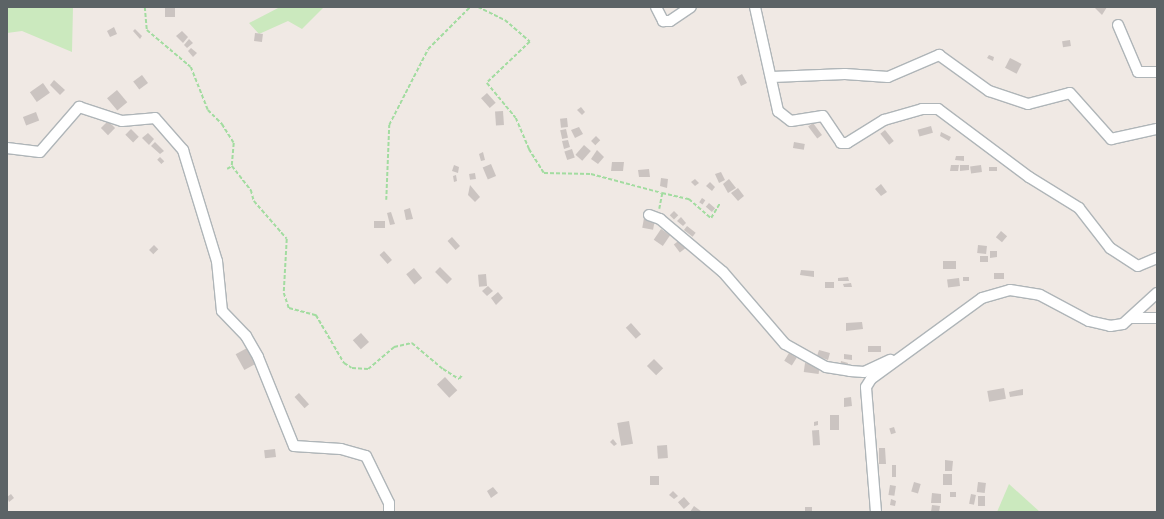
<!DOCTYPE html>
<style>
body{margin:0}
#map{position:relative;width:1164px;height:519px;overflow:hidden;background:#f0e9e4;font-family:Signika,sans-serif}
div>[style]{position:absolute}
.green>*{inset:0;background:#cbe9be}
.building>*{inset:0;background:#cbc4c1;transform-origin:0 0}
.path>*{height:1.5px;margin-top:-0.75px;transform-origin:0;background:repeating-linear-gradient(90deg,#a2dca0 0 4px,transparent 0 6px)}
.roads{filter:drop-shadow(1px 0 #afb5b8) drop-shadow(-1px 0 #afb5b8) drop-shadow(0 1px #afb5b8) drop-shadow(0 -1px #afb5b8)}
.minor>*{height:10px;margin:-5px;padding:0 5px;transform-origin:5px;border-radius:5px;background:#fff}
span{translate:-50% -50%;white-space:nowrap;text-align:center;line-height:1.15;-webkit-text-stroke:3px #fff;paint-order:stroke}
.frame{position:absolute;inset:0;border:8px solid #5c6366;pointer-events:none}
</style>
<div id="map">
<div class="green">
<div style="clip-path:polygon(7px 7px,73px 7px,72px 52px,22px 31px,7px 33px)"></div>
<div style="clip-path:polygon(280px 7px,324px 7px,302px 29px,288px 21px,259px 34px,249px 23px)"></div>
<div style="clip-path:polygon(1009px 484px,1040px 512px,997px 512px)"></div>
</div>
<div class="building">
<div style="left:165px;top:7px;width:10px;height:10px"></div>
<div style="clip-path:polygon(1107px 7px,1102px 15px,1095px 8px,1096px 7px)"></div>
<div style="clip-path:polygon(114px 27px,117px 34px,110px 37px,107px 31px)"></div>
<div style="clip-path:polygon(135px 29px,142px 36px,140px 39px,133px 31px)"></div>
<div style="clip-path:polygon(182px 31px,188px 37px,183px 43px,176px 36px)"></div>
<div style="left:255px;top:33px;width:8px;height:8px;rotate:7deg"></div>
<div style="clip-path:polygon(189px 39px,193px 43px,187px 48px,184px 45px)"></div>
<div style="left:1070px;top:40px;width:6px;height:8px;rotate:81deg"></div>
<div style="clip-path:polygon(191px 48px,197px 53px,193px 57px,188px 51px)"></div>
<div style="clip-path:polygon(989px 55px,994px 57px,993px 61px,987px 58px)"></div>
<div style="left:1010px;top:58px;width:13px;height:11px;rotate:27deg"></div>
<div style="clip-path:polygon(742px 74px,747px 83px,741px 86px,737px 77px)"></div>
<div style="left:142px;top:75px;width:10px;height:11px;rotate:53deg"></div>
<div style="clip-path:polygon(54px 80px,65px 90px,60px 95px,50px 85px)"></div>
<div style="left:43px;top:83px;width:12px;height:16px;rotate:55deg"></div>
<div style="left:117px;top:90px;width:16px;height:13px;rotate:50deg"></div>
<div style="left:487px;top:93px;width:13px;height:8px;rotate:48deg"></div>
<div style="clip-path:polygon(581px 107px,585px 112px,582px 115px,577px 110px)"></div>
<div style="left:503px;top:111px;width:14px;height:8px;rotate:86deg"></div>
<div style="left:36px;top:112px;width:9px;height:14px;rotate:69deg"></div>
<div style="left:567px;top:118px;width:9px;height:7px;rotate:84deg"></div>
<div style="left:108px;top:121px;width:10px;height:10px;rotate:45deg"></div>
<div style="left:813px;top:123px;width:15px;height:6px;rotate:53deg"></div>
<div style="left:931px;top:126px;width:7px;height:14px;rotate:74deg"></div>
<div style="clip-path:polygon(579px 127px,583px 134px,575px 138px,571px 130px)"></div>
<div style="left:131px;top:129px;width:11px;height:8px;rotate:45deg"></div>
<div style="left:566px;top:129px;width:9px;height:6px;rotate:77deg"></div>
<div style="left:885px;top:130px;width:14px;height:6px;rotate:51deg"></div>
<div style="clip-path:polygon(941px 132px,951px 137px,949px 141px,940px 136px)"></div>
<div style="clip-path:polygon(148px 133px,154px 139px,149px 145px,142px 138px)"></div>
<div style="left:596px;top:136px;width:6px;height:7px;rotate:45deg"></div>
<div style="clip-path:polygon(568px 140px,570px 147px,564px 149px,562px 141px)"></div>
<div style="clip-path:polygon(155px 142px,164px 151px,160px 154px,151px 146px)"></div>
<div style="left:794px;top:142px;width:11px;height:6px;rotate:10deg"></div>
<div style="left:584px;top:145px;width:9px;height:13px;rotate:41deg"></div>
<div style="left:572px;top:149px;width:9px;height:8px;rotate:72deg"></div>
<div style="clip-path:polygon(597px 150px,604px 157px,598px 164px,591px 159px)"></div>
<div style="clip-path:polygon(483px 152px,485px 160px,481px 161px,479px 154px)"></div>
<div style="clip-path:polygon(956px 156px,964px 156px,964px 161px,955px 160px)"></div>
<div style="left:160px;top:157px;width:6px;height:4px;rotate:45deg"></div>
<div style="clip-path:polygon(612px 162px,624px 162px,623px 171px,611px 171px)"></div>
<div style="left:491px;top:164px;width:13px;height:9px;rotate:67deg"></div>
<div style="clip-path:polygon(454px 165px,459px 167px,458px 173px,452px 171px)"></div>
<div style="clip-path:polygon(951px 165px,959px 165px,958px 171px,950px 171px)"></div>
<div style="clip-path:polygon(960px 165px,969px 165px,969px 170px,960px 171px)"></div>
<div style="left:981px;top:165px;width:7px;height:11px;rotate:82deg"></div>
<div style="left:989px;top:167px;width:8px;height:4px"></div>
<div style="clip-path:polygon(649px 169px,650px 177px,639px 177px,638px 170px)"></div>
<div style="clip-path:polygon(721px 172px,725px 180px,719px 183px,715px 174px)"></div>
<div style="left:475px;top:173px;width:6px;height:6px;rotate:81deg"></div>
<div style="clip-path:polygon(456px 175px,457px 181px,454px 182px,453px 176px)"></div>
<div style="clip-path:polygon(661px 178px,668px 179px,667px 188px,660px 186px)"></div>
<div style="clip-path:polygon(695px 179px,699px 183px,695px 186px,691px 182px)"></div>
<div style="clip-path:polygon(729px 179px,736px 188px,728px 193px,723px 184px)"></div>
<div style="clip-path:polygon(710px 182px,715px 187px,712px 191px,706px 186px)"></div>
<div style="clip-path:polygon(881px 184px,887px 192px,881px 196px,875px 189px)"></div>
<div style="clip-path:polygon(470px 185px,480px 197px,475px 202px,468px 195px)"></div>
<div style="clip-path:polygon(738px 188px,744px 196px,738px 201px,731px 193px)"></div>
<div style="left:702px;top:198px;width:4px;height:5px;rotate:34deg"></div>
<div style="left:709px;top:203px;width:8px;height:5px;rotate:40deg"></div>
<div style="clip-path:polygon(410px 208px,413px 219px,406px 220px,404px 210px)"></div>
<div style="left:674px;top:211px;width:6px;height:6px;rotate:45deg"></div>
<div style="clip-path:polygon(391px 212px,395px 224px,390px 225px,387px 213px)"></div>
<div style="clip-path:polygon(681px 217px,686px 223px,683px 226px,677px 221px)"></div>
<div style="left:644px;top:218px;width:11px;height:10px;rotate:10deg"></div>
<div style="left:374px;top:221px;width:11px;height:7px"></div>
<div style="left:687px;top:226px;width:11px;height:5px;rotate:38deg"></div>
<div style="left:661px;top:229px;width:11px;height:13px;rotate:34deg"></div>
<div style="left:1001px;top:231px;width:8px;height:8px;rotate:40deg"></div>
<div style="left:452px;top:237px;width:12px;height:6px;rotate:48deg"></div>
<div style="left:681px;top:239px;width:10px;height:9px;rotate:53deg"></div>
<div style="left:154px;top:245px;width:6px;height:7px;rotate:45deg"></div>
<div style="left:978px;top:245px;width:9px;height:8px;rotate:6deg"></div>
<div style="left:384px;top:251px;width:12px;height:6px;rotate:48deg"></div>
<div style="clip-path:polygon(990px 251px,997px 251px,997px 257px,990px 258px)"></div>
<div style="left:980px;top:256px;width:8px;height:6px"></div>
<div style="left:956px;top:261px;width:8px;height:13px;rotate:90deg"></div>
<div style="left:440px;top:267px;width:17px;height:7px;rotate:45deg"></div>
<div style="left:414px;top:268px;width:13px;height:10px;rotate:51deg"></div>
<div style="clip-path:polygon(801px 270px,814px 271px,814px 277px,800px 275px)"></div>
<div style="left:994px;top:273px;width:10px;height:6px"></div>
<div style="left:486px;top:274px;width:12px;height:8px;rotate:85deg"></div>
<div style="clip-path:polygon(848px 277px,849px 281px,838px 281px,838px 278px)"></div>
<div style="left:963px;top:277px;width:6px;height:4px"></div>
<div style="left:959px;top:278px;width:8px;height:12px;rotate:83deg"></div>
<div style="left:825px;top:282px;width:9px;height:6px"></div>
<div style="clip-path:polygon(851px 283px,852px 287px,844px 287px,843px 284px)"></div>
<div style="clip-path:polygon(488px 286px,493px 291px,487px 296px,482px 291px)"></div>
<div style="clip-path:polygon(498px 292px,503px 298px,496px 305px,491px 298px)"></div>
<div style="clip-path:polygon(862px 322px,863px 329px,846px 331px,846px 323px)"></div>
<div style="left:631px;top:323px;width:15px;height:7px;rotate:48deg"></div>
<div style="left:361px;top:333px;width:12px;height:11px;rotate:48deg"></div>
<div style="left:868px;top:346px;width:13px;height:6px"></div>
<div style="left:247px;top:348px;width:18px;height:13px;rotate:61deg"></div>
<div style="clip-path:polygon(819px 350px,830px 353px,828px 360px,817px 356px)"></div>
<div style="left:789px;top:353px;width:9px;height:9px;rotate:32deg"></div>
<div style="clip-path:polygon(844px 354px,852px 355px,852px 360px,844px 359px)"></div>
<div style="left:654px;top:359px;width:13px;height:10px;rotate:45deg"></div>
<div style="clip-path:polygon(841px 361px,848px 363px,847px 367px,840px 366px)"></div>
<div style="left:805px;top:363px;width:15px;height:9px;rotate:8deg"></div>
<div style="left:445px;top:377px;width:18px;height:11px;rotate:47deg"></div>
<div style="left:1004px;top:388px;width:11px;height:17px;rotate:80deg"></div>
<div style="clip-path:polygon(1023px 389px,1023px 395px,1010px 397px,1009px 392px)"></div>
<div style="left:299px;top:393px;width:15px;height:6px;rotate:48deg"></div>
<div style="clip-path:polygon(851px 397px,852px 406px,844px 407px,844px 398px)"></div>
<div style="left:830px;top:415px;width:9px;height:15px"></div>
<div style="left:629px;top:421px;width:23px;height:12px;rotate:80deg"></div>
<div style="clip-path:polygon(818px 421px,818px 425px,814px 426px,814px 422px)"></div>
<div style="left:894px;top:427px;width:6px;height:5px;rotate:72deg"></div>
<div style="left:819px;top:430px;width:15px;height:7px;rotate:86deg"></div>
<div style="clip-path:polygon(613px 439px,617px 444px,614px 446px,610px 442px)"></div>
<div style="left:667px;top:445px;width:13px;height:10px;rotate:86deg"></div>
<div style="clip-path:polygon(879px 448px,885px 448px,886px 464px,879px 464px)"></div>
<div style="left:275px;top:449px;width:8px;height:11px;rotate:83deg"></div>
<div style="clip-path:polygon(945px 460px,953px 461px,952px 471px,945px 471px)"></div>
<div style="left:892px;top:465px;width:4px;height:12px"></div>
<div style="left:943px;top:474px;width:9px;height:11px"></div>
<div style="left:659px;top:476px;width:9px;height:9px;rotate:90deg"></div>
<div style="left:914px;top:482px;width:7px;height:10px;rotate:16deg"></div>
<div style="left:978px;top:482px;width:8px;height:10px;rotate:7deg"></div>
<div style="left:890px;top:485px;width:6px;height:10px;rotate:9deg"></div>
<div style="clip-path:polygon(493px 487px,498px 493px,491px 498px,487px 491px)"></div>
<div style="clip-path:polygon(673px 491px,678px 496px,674px 499px,669px 495px)"></div>
<div style="left:950px;top:492px;width:6px;height:5px"></div>
<div style="clip-path:polygon(932px 493px,941px 494px,941px 503px,931px 503px)"></div>
<div style="clip-path:polygon(11px 494px,14px 498px,9px 502px,7px 497px)"></div>
<div style="left:971px;top:494px;width:5px;height:10px;rotate:11deg"></div>
<div style="left:978px;top:496px;width:7px;height:10px"></div>
<div style="left:684px;top:497px;width:9px;height:8px;rotate:49deg"></div>
<div style="clip-path:polygon(891px 499px,896px 501px,895px 506px,890px 505px)"></div>
<div style="clip-path:polygon(932px 505px,940px 506px,939px 512px,931px 512px)"></div>
<div style="clip-path:polygon(694px 506px,702px 512px,690px 512px)"></div>
<div style="left:805px;top:507px;width:7px;height:5px"></div>
</div>
<div class="path">
<div style="left:145px;top:7px;width:23px;rotate:85deg"></div>
<div style="left:147px;top:30px;width:57px;rotate:40.1deg"></div>
<div style="left:191px;top:67px;width:46px;rotate:68.4deg"></div>
<div style="left:208px;top:110px;width:20px;rotate:45deg"></div>
<div style="left:222px;top:124px;width:22px;rotate:58deg"></div>
<div style="left:234px;top:143px;width:23px;rotate:95deg"></div>
<div style="left:478px;top:7px;width:30px;rotate:26deg"></div>
<div style="left:505px;top:20px;width:33px;rotate:41deg"></div>
<div style="left:530px;top:42px;width:59px;rotate:136.4deg"></div>
<div style="left:487px;top:83px;width:45px;rotate:50.4deg"></div>
<div style="left:516px;top:118px;width:34px;rotate:67deg"></div>
<div style="left:529px;top:149px;width:28px;rotate:58deg"></div>
<div style="left:544px;top:173px;width:47px;rotate:1.2deg"></div>
<div style="left:591px;top:174px;width:73px;rotate:15deg"></div>
<div style="left:227px;top:169px;width:6px;rotate:-31deg"></div>
<div style="left:232px;top:166px;width:31px;rotate:52deg"></div>
<div style="left:251px;top:190px;width:11px;rotate:75deg"></div>
<div style="left:254px;top:201px;width:50px;rotate:49deg"></div>
<div style="left:287px;top:239px;width:54px;rotate:93.2deg"></div>
<div style="left:284px;top:293px;width:16px;rotate:72deg"></div>
<div style="left:289px;top:308px;width:28px;rotate:15deg"></div>
<div style="left:316px;top:315px;width:56px;rotate:59.7deg"></div>
<div style="left:344px;top:363px;width:9px;rotate:32deg"></div>
<div style="left:352px;top:368px;width:16px;rotate:4deg"></div>
<div style="left:368px;top:369px;width:34px;rotate:-40deg"></div>
<div style="left:394px;top:347px;width:18px;rotate:-13deg"></div>
<div style="left:412px;top:343px;width:40px;rotate:40deg"></div>
<div style="left:443px;top:369px;width:19px;rotate:32deg"></div>
<div style="left:459px;top:379px;width:5px;rotate:-53deg"></div>
<div style="left:386px;top:200px;width:75px;rotate:-87.7deg"></div>
<div style="left:389px;top:125px;width:85px;rotate:-62.8deg"></div>
<div style="left:428px;top:49px;width:59px;rotate:-45deg"></div>
<div style="left:659px;top:209px;width:16px;rotate:-79deg"></div>
<div style="left:662px;top:193px;width:28px;rotate:13deg"></div>
<div style="left:689px;top:199px;width:29px;rotate:41deg"></div>
<div style="left:711px;top:218px;width:17px;rotate:-59deg"></div>
</div>
<div class="roads">
<div class="minor">
<div style="left:656px;top:7px;width:16px;rotate:63deg"></div>
<div style="left:663px;top:21px;width:7px"></div>
<div style="left:670px;top:21px;width:25px;rotate:-34deg"></div>
<div style="left:755px;top:7px;width:107px;rotate:77.5deg"></div>
<div style="left:778px;top:111px;width:16px;rotate:38deg"></div>
<div style="left:791px;top:121px;width:32px;rotate:-9deg"></div>
<div style="left:823px;top:116px;width:32px;rotate:56deg"></div>
<div style="left:841px;top:143px;width:6px"></div>
<div style="left:847px;top:143px;width:44px;rotate:-31.9deg"></div>
<div style="left:884px;top:120px;width:40px;rotate:-16deg"></div>
<div style="left:922px;top:109px;width:16px"></div>
<div style="left:938px;top:109px;width:114px;rotate:36.8deg"></div>
<div style="left:1029px;top:177px;width:59px;rotate:31.8deg"></div>
<div style="left:1079px;top:208px;width:51px;rotate:52.2deg"></div>
<div style="left:1110px;top:248px;width:33px;rotate:33deg"></div>
<div style="left:1138px;top:266px;width:21px;rotate:-23deg"></div>
<div style="left:1118px;top:25px;width:51px;rotate:66.9deg"></div>
<div style="left:1138px;top:72px;width:19px"></div>
<div style="left:772px;top:77px;width:73px;rotate:-2.4deg"></div>
<div style="left:845px;top:74px;width:43px;rotate:4deg"></div>
<div style="left:888px;top:77px;width:56px;rotate:-23.3deg"></div>
<div style="left:939px;top:55px;width:62px;rotate:35.8deg"></div>
<div style="left:989px;top:91px;width:41px;rotate:18.4deg"></div>
<div style="left:1028px;top:104px;width:43px;rotate:-14.7deg"></div>
<div style="left:1070px;top:93px;width:62px;rotate:48.3deg"></div>
<div style="left:1111px;top:139px;width:47px;rotate:-12.3deg"></div>
<div style="left:7px;top:148px;width:33px;rotate:7deg"></div>
<div style="left:40px;top:152px;width:60px;rotate:-49.1deg"></div>
<div style="left:79px;top:107px;width:45px;rotate:18deg"></div>
<div style="left:122px;top:121px;width:33px;rotate:-5deg"></div>
<div style="left:155px;top:118px;width:43px;rotate:48.8deg"></div>
<div style="left:183px;top:150px;width:116px;rotate:73deg"></div>
<div style="left:217px;top:261px;width:50px;rotate:84.3deg"></div>
<div style="left:222px;top:311px;width:35px;rotate:46deg"></div>
<div style="left:246px;top:336px;width:24px;rotate:60deg"></div>
<div style="left:258px;top:357px;width:96px;rotate:68deg"></div>
<div style="left:294px;top:446px;width:47px;rotate:3.7deg"></div>
<div style="left:341px;top:449px;width:26px;rotate:16deg"></div>
<div style="left:366px;top:456px;width:52px;rotate:63.9deg"></div>
<div style="left:389px;top:503px;width:9px;rotate:90deg"></div>
<div style="left:649px;top:215px;width:12px;rotate:20deg"></div>
<div style="left:660px;top:219px;width:82px;rotate:40.1deg"></div>
<div style="left:723px;top:272px;width:95px;rotate:49.3deg"></div>
<div style="left:785px;top:344px;width:47px;rotate:29.3deg"></div>
<div style="left:826px;top:367px;width:24px;rotate:9deg"></div>
<div style="left:850px;top:371px;width:14px;rotate:4deg"></div>
<div style="left:864px;top:372px;width:29px;rotate:-25deg"></div>
<div style="left:1131px;top:318px;width:26px"></div>
<div style="left:876px;top:512px;width:125px;rotate:-94.6deg"></div>
<div style="left:866px;top:387px;width:9px;rotate:-58deg"></div>
<div style="left:871px;top:379px;width:137px;rotate:-36.1deg"></div>
<div style="left:982px;top:298px;width:29px;rotate:-16deg"></div>
<div style="left:1010px;top:290px;width:30px;rotate:9deg"></div>
<div style="left:1040px;top:295px;width:55px;rotate:28deg"></div>
<div style="left:1089px;top:321px;width:22px;rotate:13deg"></div>
<div style="left:1110px;top:326px;width:13px;rotate:-9deg"></div>
<div style="left:1123px;top:324px;width:46px;rotate:-42.4deg"></div>
</div>
</div>
<div class="frame"></div>
</div>
